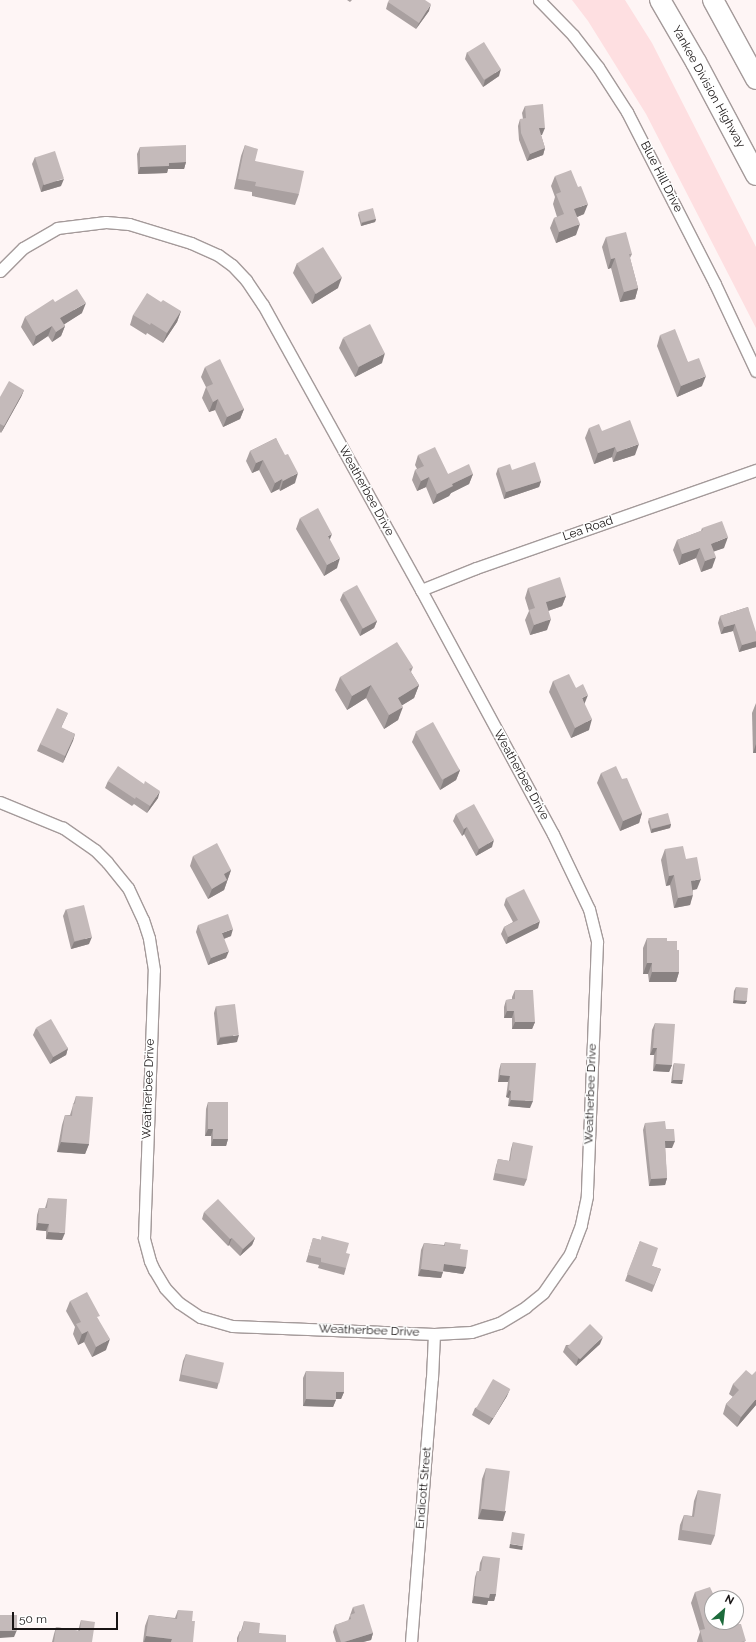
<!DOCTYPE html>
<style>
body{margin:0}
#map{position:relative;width:756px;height:1642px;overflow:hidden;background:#fef5f5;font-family:Raleway,sans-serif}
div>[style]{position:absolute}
.green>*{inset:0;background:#fedfe1}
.roads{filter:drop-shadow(1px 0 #a49a9a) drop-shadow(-1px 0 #a49a9a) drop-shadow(0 1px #a49a9a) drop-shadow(0 -1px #a49a9a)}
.minor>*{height:11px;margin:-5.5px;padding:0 5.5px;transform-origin:5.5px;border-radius:5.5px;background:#fff}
.motorway>*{height:20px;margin:-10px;padding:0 10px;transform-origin:10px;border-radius:10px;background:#fff}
.wall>*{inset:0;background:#a9a0a0}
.shaded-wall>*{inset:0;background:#898282;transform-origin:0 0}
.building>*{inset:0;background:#c4baba;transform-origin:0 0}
span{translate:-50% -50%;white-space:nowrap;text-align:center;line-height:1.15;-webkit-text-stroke:3px #fff;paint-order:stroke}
.street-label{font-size:12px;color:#191515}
.north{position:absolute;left:704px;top:1590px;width:40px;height:40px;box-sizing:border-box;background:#fff;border:1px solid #a3a1a1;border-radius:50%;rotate:28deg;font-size:11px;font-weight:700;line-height:16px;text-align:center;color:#191515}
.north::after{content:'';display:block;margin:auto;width:14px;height:18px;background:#1c6b3b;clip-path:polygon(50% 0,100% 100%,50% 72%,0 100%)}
.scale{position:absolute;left:12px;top:1612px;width:106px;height:18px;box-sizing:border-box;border:2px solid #191515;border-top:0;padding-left:5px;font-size:12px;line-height:14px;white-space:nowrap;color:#191515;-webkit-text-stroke:3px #fff;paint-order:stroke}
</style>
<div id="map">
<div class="green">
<div style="clip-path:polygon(572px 0,625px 0,652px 43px,756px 247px,756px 328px,646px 114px,588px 21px)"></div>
</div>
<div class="roads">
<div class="minor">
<div style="left:539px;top:0;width:49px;rotate:45.8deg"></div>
<div style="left:573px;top:35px;width:41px;rotate:52deg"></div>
<div style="left:598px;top:67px;width:54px;rotate:57.2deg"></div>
<div style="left:627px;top:112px;width:193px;rotate:62.9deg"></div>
<div style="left:715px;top:284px;width:96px;rotate:64.8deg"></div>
<div style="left:0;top:271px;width:33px;rotate:-45deg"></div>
<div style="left:23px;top:248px;width:39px;rotate:-30deg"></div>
<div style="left:57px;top:228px;width:49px;rotate:-7deg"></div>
<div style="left:106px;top:222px;width:23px;rotate:5deg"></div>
<div style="left:129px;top:224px;width:65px;rotate:17deg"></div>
<div style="left:191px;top:243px;width:30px;rotate:24deg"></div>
<div style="left:218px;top:255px;width:17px;rotate:36deg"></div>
<div style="left:232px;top:265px;width:21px;rotate:47deg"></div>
<div style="left:246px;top:280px;width:30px;rotate:56deg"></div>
<div style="left:263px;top:305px;width:326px;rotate:61deg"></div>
<div style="left:421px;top:590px;width:277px;rotate:61.6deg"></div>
<div style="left:553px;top:834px;width:83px;rotate:64.4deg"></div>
<div style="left:589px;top:909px;width:34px;rotate:76deg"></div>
<div style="left:597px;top:942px;width:254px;rotate:92.3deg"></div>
<div style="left:587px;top:1196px;width:30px;rotate:102deg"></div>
<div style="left:581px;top:1225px;width:31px;rotate:111deg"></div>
<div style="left:570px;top:1254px;width:47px;rotate:124.7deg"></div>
<div style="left:543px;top:1293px;width:22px;rotate:141deg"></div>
<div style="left:526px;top:1307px;width:31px;rotate:149deg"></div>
<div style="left:499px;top:1323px;width:29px;rotate:162deg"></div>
<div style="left:471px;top:1332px;width:37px;rotate:177deg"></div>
<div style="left:434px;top:1334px;width:202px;rotate:-177.7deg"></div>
<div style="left:232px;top:1326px;width:33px;rotate:-164deg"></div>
<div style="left:200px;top:1317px;width:25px;rotate:-146deg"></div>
<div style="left:179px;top:1303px;width:21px;rotate:-133deg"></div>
<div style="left:165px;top:1288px;width:21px;rotate:-121deg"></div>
<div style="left:154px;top:1270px;width:10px;rotate:-114deg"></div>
<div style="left:150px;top:1261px;width:24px;rotate:-105deg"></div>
<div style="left:144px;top:1238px;width:268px;rotate:-87.9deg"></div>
<div style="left:154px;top:970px;width:32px;rotate:-99deg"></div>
<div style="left:149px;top:938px;width:19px;rotate:-108deg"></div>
<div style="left:143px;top:920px;width:35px;rotate:-115deg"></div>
<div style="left:128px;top:888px;width:33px;rotate:-129deg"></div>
<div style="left:107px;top:862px;width:17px;rotate:-135deg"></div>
<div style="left:95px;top:850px;width:39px;rotate:-145deg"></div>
<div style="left:63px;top:828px;width:68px;rotate:-157.6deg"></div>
<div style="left:421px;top:590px;width:59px;rotate:-21.8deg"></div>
<div style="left:476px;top:568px;width:297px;rotate:-19.3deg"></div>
<div style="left:411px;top:1642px;width:265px;rotate:-85.5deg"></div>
<div style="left:432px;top:1378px;width:44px;rotate:-87.4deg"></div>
</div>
<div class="motorway">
<div style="left:660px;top:0;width:72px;rotate:59.9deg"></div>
<div style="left:696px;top:62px;width:128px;rotate:62deg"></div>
<div style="left:713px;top:0;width:90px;rotate:61.4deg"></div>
</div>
</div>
<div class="wall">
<div style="clip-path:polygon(347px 0,352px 0,350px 2px)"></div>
<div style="clip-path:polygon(388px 2px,429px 11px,416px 29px,386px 9px)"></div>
<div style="clip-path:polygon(467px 52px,499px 76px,483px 87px,465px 59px)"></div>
<div style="clip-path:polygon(525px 106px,542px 135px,541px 135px,545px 148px,543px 155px,527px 161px,519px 140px,518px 126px,520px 119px,523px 119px,522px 113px)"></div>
<div style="clip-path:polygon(245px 145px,255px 161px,299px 194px,295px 205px,252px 196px,252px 192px,234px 189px,241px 156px)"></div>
<div style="clip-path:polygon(140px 147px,186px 162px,184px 169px,168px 169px,167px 173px,138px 174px,137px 154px)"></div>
<div style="clip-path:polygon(35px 157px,61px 186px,41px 192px,32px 164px)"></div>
<div style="clip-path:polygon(555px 176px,584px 214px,577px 217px,576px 235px,556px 243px,550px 228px,554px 218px,557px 217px,553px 204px,555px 197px,551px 186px)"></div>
<div style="clip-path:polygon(359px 212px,376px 219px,375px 222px,361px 226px,358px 215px)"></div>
<div style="clip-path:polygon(606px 237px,632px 254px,630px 258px,638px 288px,635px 299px,620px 302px,611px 268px,608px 269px,602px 247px)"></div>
<div style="clip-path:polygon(297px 263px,338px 288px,312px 304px,293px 273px)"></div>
<div style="clip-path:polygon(55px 302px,82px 313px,64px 324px,65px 326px,61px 336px,52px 342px,48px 336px,33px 346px,21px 327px,25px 317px)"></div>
<div style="clip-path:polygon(181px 311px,177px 322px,163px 343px,147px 333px,146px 335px,130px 325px,133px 315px)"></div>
<div style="clip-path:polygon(660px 335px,688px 362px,702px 386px,677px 397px,657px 346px)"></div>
<div style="clip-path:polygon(343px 338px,382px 363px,355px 377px,339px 348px)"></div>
<div style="clip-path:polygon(205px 367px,244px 409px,240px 419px,223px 427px,215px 410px,209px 412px,202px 398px,206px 387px,201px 377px)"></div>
<div style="clip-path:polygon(24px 390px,21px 397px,1px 433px,0 432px,0 397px)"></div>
<div style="clip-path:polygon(589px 428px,602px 431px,635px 455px,613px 462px,612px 457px,594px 464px,585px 438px)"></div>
<div style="clip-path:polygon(276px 438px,295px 483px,280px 491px,279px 489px,271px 493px,259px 470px,252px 473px,246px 461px,250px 451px)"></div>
<div style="clip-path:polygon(418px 455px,448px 474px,473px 474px,469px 484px,451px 493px,449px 496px,433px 504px,426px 487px,417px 491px,412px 480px,415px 470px,417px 469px,415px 465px)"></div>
<div style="clip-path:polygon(498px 468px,512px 470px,541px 481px,539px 487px,504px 499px,496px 474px)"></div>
<div style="clip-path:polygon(300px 518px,337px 568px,324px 576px,296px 529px)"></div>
<div style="clip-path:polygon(702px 528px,724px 548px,714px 551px,712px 568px,701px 572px,696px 558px,679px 565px,673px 550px,677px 540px,701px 531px)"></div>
<div style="clip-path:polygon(528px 588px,566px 596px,562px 606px,548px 611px,547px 630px,530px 635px,525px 620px,529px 611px,525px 598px)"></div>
<div style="clip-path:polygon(343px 593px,377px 621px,374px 628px,360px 636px,340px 600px)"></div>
<div style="clip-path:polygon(748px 607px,756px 647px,739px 652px,733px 631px,721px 634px,718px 623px,720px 616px)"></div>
<div style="clip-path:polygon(413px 667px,411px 672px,419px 685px,414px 698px,402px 705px,398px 720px,384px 729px,366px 698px,347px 710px,335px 690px,340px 677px)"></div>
<div style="clip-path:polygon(553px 681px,576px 688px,589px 730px,571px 738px,549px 692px)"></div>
<div style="clip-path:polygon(756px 703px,756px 753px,753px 753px,752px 713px)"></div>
<div style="clip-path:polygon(68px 713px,61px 728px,75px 734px,63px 763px,37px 751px,40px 744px)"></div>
<div style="clip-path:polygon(416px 732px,460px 770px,456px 780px,440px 790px,412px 742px)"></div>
<div style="clip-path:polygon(601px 773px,622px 779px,642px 813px,639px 823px,620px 831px,597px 783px)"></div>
<div style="clip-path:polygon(108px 781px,158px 798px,147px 813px,134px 804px,132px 806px,105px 788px)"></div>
<div style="clip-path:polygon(456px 814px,492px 847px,476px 856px,464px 834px,462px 836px,453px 821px)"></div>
<div style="clip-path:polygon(649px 818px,671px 824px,670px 828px,651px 833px,648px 822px)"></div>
<div style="clip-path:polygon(665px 849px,686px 859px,697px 889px,693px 890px,690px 905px,674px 908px,670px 885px,666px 886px,661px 860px)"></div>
<div style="clip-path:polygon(193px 856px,231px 870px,224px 890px,208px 899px,190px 866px)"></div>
<div style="clip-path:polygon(506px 898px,538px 928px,506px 944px,501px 934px,504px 927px,513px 922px,504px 905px)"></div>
<div style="clip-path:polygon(66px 909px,89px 944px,71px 949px,63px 916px)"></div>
<div style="clip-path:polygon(198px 925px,231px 936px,224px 939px,226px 958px,208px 965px,196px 932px)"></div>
<div style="clip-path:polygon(647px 938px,667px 941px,677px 950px,679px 972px,676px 982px,649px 982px,648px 974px,643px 974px,643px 948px)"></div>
<div style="clip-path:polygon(736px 987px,747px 1001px,745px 1004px,733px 1003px,734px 991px)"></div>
<div style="clip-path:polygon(515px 990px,535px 1022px,532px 1029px,512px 1029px,512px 1018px,504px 1018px,504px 1007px,506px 1000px,512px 999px,512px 997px)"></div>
<div style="clip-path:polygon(216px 1006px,237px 1042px,217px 1045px,214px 1013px)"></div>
<div style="clip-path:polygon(655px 1023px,672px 1065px,669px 1072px,653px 1071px,654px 1055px,650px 1055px,652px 1030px)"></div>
<div style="clip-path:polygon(36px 1028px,68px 1048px,66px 1055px,50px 1064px,33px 1035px)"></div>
<div style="clip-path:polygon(501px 1063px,530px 1108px,508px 1106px,509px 1098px,506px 1097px,508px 1082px,498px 1082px,499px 1070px)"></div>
<div style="clip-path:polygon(674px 1063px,682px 1084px,671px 1083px,673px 1066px)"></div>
<div style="clip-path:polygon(76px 1096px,89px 1144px,85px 1154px,57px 1152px,62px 1125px,65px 1115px,70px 1115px)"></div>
<div style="clip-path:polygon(208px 1102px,228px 1139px,226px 1146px,211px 1146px,211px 1136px,205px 1136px,206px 1109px)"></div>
<div style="clip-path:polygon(645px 1123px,666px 1129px,672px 1148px,665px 1148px,667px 1178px,665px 1185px,649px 1186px,643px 1130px)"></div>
<div style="clip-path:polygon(513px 1142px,527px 1179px,524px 1186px,493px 1180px,496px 1166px,498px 1159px,509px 1161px,511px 1149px)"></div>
<div style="clip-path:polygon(48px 1198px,62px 1240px,46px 1239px,46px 1231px,36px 1230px,37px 1215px,39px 1208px,45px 1208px,46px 1205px)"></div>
<div style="clip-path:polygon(204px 1212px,255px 1238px,252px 1245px,240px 1256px,229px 1245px,228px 1246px,202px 1219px)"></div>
<div style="clip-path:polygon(322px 1236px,346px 1253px,346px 1268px,344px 1275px,318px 1268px,319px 1265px,306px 1262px,313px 1238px,321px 1240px)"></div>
<div style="clip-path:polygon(640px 1241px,652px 1266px,661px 1269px,652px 1292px,625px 1281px)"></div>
<div style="clip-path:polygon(445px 1242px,460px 1249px,466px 1267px,463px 1274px,443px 1271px,441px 1278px,418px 1276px,421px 1250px,424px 1243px,444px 1245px)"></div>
<div style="clip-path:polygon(70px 1301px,98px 1319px,106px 1350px,92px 1357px,84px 1342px,78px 1345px,73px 1334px,75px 1327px,66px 1311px)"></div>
<div style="clip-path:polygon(600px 1344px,576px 1366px,563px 1352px,566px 1345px)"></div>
<div style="clip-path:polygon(186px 1354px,219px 1382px,217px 1389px,179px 1381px,183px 1361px)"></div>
<div style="clip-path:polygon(306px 1371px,344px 1392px,341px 1399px,336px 1399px,333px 1407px,303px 1406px,303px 1378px)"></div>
<div style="clip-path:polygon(752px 1375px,756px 1405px,737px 1427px,723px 1414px,726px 1404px,733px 1397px,729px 1394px,733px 1384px)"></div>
<div style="clip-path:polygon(507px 1396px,489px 1425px,472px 1415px,475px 1408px)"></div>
<div style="clip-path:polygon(486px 1468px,503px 1521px,478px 1519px,482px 1479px)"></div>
<div style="clip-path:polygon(698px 1490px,715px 1535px,711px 1545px,678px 1540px,680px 1525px,684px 1515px,692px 1516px,694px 1501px)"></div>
<div style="clip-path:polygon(483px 1556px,496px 1594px,494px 1601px,488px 1601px,487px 1605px,472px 1603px,475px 1577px,477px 1571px,479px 1571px,480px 1563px)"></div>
<div style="clip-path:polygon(695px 1592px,712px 1598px,745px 1642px,697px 1642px,697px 1641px,700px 1632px,691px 1603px)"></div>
<div style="clip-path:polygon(353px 1607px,373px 1633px,371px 1640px,363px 1642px,336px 1642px,333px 1632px,335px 1625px,348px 1621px)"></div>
<div style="clip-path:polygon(178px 1610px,192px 1621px,193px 1642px,143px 1642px,145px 1626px,149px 1615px,175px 1618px)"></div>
<div style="clip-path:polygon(81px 1620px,92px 1642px,52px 1642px,54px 1634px,56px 1627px,78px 1631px)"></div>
<div style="clip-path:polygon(244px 1621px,259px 1633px,286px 1642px,237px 1642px,237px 1638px,240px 1631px,241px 1631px)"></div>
</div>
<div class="shaded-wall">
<div style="clip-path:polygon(431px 4px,429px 11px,416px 29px,419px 23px)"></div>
<div style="clip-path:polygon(501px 69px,499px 76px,483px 87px,485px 80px)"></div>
<div style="clip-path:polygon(539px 128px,545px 128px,542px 135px,536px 135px)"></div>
<div style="clip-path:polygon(545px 148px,543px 155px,527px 161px,530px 154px)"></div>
<div style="clip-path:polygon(186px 162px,184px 169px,168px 169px,167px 173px,138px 174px,140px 167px,169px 163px)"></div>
<div style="clip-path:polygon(64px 179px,61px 186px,41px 192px,43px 185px)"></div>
<div style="clip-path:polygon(588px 204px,584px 214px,570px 220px,574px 209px)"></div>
<div style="clip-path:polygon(376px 219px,375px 222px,361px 226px,362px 223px)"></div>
<div style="clip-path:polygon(580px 224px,576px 235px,556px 243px,559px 232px)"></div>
<div style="clip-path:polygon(615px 258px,611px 268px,608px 269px,611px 259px)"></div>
<div style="clip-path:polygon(342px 277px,338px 288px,312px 304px,315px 294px)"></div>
<div style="clip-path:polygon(638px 288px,635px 299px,620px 302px,624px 292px)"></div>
<div style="clip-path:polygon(86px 303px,82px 313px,57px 329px,60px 318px)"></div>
<div style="clip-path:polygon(181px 311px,177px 322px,163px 343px,167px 333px)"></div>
<div style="clip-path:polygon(52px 326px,48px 336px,33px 346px,36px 336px)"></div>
<div style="clip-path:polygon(65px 326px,61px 336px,52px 342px,56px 332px)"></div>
<div style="clip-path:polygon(385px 353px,382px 363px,355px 377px,359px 367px)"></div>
<div style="clip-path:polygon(706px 376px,702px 386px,677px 397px,681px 386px)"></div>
<div style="clip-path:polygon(24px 390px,21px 397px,1px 433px,4px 426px)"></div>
<div style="clip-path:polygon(218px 399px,215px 410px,209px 412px,213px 402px)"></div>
<div style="clip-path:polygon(244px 409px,240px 419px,223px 427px,227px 417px)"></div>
<div style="clip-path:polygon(639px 444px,635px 455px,613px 462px,617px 452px)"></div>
<div style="clip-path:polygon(615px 447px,612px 457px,594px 464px,598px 453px)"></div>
<div style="clip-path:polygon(263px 460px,259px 470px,252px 473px,256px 463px)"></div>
<div style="clip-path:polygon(298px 473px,295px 483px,280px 491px,283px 481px)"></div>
<div style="clip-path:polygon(473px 474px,469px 484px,451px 493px,449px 496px,433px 504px,437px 494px,452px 484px)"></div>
<div style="clip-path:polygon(429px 477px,426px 487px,417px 491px,421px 481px)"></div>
<div style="clip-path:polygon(282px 479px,279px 489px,271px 493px,275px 483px)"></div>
<div style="clip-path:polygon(541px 481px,539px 487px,504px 499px,506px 492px)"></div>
<div style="clip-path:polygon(332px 534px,328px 544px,328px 536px)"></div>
<div style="clip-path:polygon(728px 537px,724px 548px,707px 554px,711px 544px)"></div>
<div style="clip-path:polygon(700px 548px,696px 558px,679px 565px,682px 554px)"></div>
<div style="clip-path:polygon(716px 557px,712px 568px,701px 572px,705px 561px)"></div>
<div style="clip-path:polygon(340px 558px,337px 568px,324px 576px,327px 565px)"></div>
<div style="clip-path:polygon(566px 596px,562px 606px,542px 613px,546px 602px)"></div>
<div style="clip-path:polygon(551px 619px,547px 630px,530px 635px,534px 625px)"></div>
<div style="clip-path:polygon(377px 621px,374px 628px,360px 636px,362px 629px)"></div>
<div style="clip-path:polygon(735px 624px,733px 631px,721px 634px,724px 627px)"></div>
<div style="clip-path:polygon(756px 641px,756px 647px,739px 652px,742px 645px)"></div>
<div style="clip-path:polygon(371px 685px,366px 698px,347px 710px,352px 696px)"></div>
<div style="clip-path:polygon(419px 685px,414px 698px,393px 711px,398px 698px)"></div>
<div style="clip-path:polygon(588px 695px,584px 705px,582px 698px)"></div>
<div style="clip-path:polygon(403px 707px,398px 720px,384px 729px,389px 715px)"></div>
<div style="clip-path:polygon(592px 719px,589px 730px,571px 738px,575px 728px)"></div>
<div style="clip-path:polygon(75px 734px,73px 741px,63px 763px,65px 756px)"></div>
<div style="clip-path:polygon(756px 744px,756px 753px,753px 753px)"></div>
<div style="clip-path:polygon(460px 770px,456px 780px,440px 790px,444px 779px)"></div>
<div style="clip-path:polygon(160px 791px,158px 798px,147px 813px,150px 806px)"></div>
<div style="clip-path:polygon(642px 813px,639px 823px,620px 831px,623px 821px)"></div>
<div style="clip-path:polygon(671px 824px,670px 828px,651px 833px,652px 829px)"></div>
<div style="clip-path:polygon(467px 827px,464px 834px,462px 836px,464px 829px)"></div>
<div style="clip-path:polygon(494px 840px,492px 847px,476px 856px,479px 849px)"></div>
<div style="clip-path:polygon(231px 870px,224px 890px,208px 899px,212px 889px,224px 874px)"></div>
<div style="clip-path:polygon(674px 875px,670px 885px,666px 886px,669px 876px)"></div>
<div style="clip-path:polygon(701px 879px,697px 889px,687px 891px,691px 881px)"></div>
<div style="clip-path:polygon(693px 895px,690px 905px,674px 908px,678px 898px)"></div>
<div style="clip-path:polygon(540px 921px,538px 928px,506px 944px,508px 937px)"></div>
<div style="clip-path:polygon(233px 929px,231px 936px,220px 940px,222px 933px)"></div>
<div style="clip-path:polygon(92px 937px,89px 944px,71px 949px,74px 942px)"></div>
<div style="clip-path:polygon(229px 951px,226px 958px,208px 965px,211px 958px)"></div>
<div style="clip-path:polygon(647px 963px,652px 963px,648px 974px,643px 974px)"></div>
<div style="clip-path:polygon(652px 972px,679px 972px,676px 982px,649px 982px)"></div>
<div style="clip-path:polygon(734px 1000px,747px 1001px,745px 1004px,733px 1003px)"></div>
<div style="clip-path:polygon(507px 1011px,514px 1011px,512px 1018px,504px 1018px)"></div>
<div style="clip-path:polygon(515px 1022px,535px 1022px,532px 1029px,512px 1029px)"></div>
<div style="clip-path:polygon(239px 1035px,237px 1042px,217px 1045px,220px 1038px)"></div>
<div style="clip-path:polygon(68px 1048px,66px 1055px,50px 1064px,53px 1057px)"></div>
<div style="clip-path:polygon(653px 1048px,657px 1048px,654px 1055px,650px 1055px)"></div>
<div style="clip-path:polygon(656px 1064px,672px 1065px,669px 1072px,653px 1071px)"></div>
<div style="clip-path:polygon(500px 1075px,510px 1076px,508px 1082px,498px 1082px)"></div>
<div style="clip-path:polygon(673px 1080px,683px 1080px,682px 1084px,671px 1083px)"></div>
<div style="clip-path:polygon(509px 1090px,511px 1091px,509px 1098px,506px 1097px)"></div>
<div style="clip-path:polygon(511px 1100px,533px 1101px,530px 1108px,508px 1106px)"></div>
<div style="clip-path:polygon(208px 1129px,213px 1129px,211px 1136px,205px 1136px)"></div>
<div style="clip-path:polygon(213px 1139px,228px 1139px,226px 1146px,211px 1146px)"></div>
<div style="clip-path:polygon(665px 1141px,675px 1141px,672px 1148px,662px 1148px)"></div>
<div style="clip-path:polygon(61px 1142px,89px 1144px,85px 1154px,57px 1152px)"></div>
<div style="clip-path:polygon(667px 1178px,665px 1185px,649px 1186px,651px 1179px)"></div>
<div style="clip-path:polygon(38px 1223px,49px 1224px,46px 1231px,36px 1230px)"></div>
<div style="clip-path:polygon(48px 1232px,65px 1233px,62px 1240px,46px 1239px)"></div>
<div style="clip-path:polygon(232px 1238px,229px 1245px,228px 1246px,230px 1239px)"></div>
<div style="clip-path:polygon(255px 1238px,252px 1245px,240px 1256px,243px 1249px)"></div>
<div style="clip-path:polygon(444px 1264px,466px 1267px,463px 1274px,442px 1271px)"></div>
<div style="clip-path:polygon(421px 1269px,443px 1272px,441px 1278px,418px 1276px)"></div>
<div style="clip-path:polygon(88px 1331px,84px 1342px,78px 1345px,82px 1334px)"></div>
<div style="clip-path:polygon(603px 1337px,600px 1344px,576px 1366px,578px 1359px)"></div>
<div style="clip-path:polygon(110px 1339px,106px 1350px,92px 1357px,96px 1347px)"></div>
<div style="clip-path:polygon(510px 1389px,507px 1396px,489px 1425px,492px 1418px)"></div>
<div style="clip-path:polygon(336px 1392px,344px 1392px,341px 1399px,333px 1399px)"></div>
<div style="clip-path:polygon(306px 1399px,336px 1400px,333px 1407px,303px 1406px)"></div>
<div style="clip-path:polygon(756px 1399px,756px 1405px,737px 1427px,741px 1417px)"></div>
<div style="clip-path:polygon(482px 1509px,506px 1511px,503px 1521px,478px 1519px)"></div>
<div style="left:510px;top:1544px;width:13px;height:4px;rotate:9deg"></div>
<div style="clip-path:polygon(490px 1594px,496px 1594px,494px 1601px,488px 1601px,487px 1605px,472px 1603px,474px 1596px)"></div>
<div style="clip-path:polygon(17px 1630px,14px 1637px,0 1638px,0 1631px)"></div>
<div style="clip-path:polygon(373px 1633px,371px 1640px,363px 1642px,344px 1642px)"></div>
<div style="clip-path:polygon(146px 1636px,172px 1639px,171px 1642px,144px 1642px)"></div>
</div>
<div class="building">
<div style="clip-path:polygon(389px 0,425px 0,431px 4px,419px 23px,388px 2px)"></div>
<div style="left:484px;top:42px;width:32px;height:20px;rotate:58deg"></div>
<div style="clip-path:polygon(543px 104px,545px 128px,539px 128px,545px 148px,530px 154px,521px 133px,520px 119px,526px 118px,525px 106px)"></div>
<div style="clip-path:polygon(186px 145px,186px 162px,169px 163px,169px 166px,140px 167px,140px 147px)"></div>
<div style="clip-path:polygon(245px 145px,258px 149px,255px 161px,304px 171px,299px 194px,255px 186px,256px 182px,238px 179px)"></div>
<div style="left:55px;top:151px;width:29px;height:21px;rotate:72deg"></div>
<div style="clip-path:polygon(571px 170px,578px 187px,581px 186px,588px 204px,574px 209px,580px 224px,559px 232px,554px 218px,564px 214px,556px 194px,561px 192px,555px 176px)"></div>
<div style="left:373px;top:208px;width:11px;height:15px;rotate:75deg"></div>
<div style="clip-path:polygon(626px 232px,632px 254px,629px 254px,638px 288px,624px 292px,615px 258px,611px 259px,606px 237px)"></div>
<div style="left:323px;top:247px;width:36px;height:31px;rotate:58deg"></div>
<div style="clip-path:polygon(77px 289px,86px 303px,60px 318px,65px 326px,56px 332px,52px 326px,36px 336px,25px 317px,53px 299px,55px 302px)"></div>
<div style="clip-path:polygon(147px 293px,161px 302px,163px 300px,181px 311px,167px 333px,151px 323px,150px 325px,133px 315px)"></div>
<div style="left:370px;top:324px;width:33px;height:30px;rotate:63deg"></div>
<div style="clip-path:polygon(675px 329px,688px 362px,699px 358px,706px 376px,681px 386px,660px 335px)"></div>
<div style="clip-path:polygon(220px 359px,244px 409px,227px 417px,218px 399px,213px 402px,206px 387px,213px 384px,205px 367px)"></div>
<div style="clip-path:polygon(9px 381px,24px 390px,4px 426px,0 424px,0 397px)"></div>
<div style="clip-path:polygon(630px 420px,639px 444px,617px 452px,615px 447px,598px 453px,589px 428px,599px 424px,602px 431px)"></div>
<div style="clip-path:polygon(276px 438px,285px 455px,288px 454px,298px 473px,283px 481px,282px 479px,275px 483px,263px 460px,256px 463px,250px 451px)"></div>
<div style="clip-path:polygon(435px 447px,448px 474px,469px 464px,473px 474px,452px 484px,453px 486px,437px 494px,429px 477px,421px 481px,415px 470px,424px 466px,418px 455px)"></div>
<div style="clip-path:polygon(535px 462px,541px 481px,506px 492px,498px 468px,510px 464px,512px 470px)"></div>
<div style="clip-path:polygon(318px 508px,332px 534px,328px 536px,340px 558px,327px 565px,300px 518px)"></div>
<div style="clip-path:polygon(722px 521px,728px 537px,711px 544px,716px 557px,705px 561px,700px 548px,682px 554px,677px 540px,703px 530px,702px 528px)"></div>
<div style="clip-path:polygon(560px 577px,566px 596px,546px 602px,551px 619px,534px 625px,529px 610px,535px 608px,528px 588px)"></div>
<div style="left:357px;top:585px;width:41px;height:16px;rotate:61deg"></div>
<div style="clip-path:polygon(748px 607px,756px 632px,756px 641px,742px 645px,735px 624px,724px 627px,720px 616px)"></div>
<div style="clip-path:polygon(397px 642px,413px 667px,409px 669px,419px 685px,398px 698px,403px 707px,389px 715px,371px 685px,352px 696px,340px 677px)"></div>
<div style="clip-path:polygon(569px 674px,576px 688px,583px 684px,588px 695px,582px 698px,592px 719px,575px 728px,553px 681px)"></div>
<div style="clip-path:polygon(57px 708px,68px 713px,61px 727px,75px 734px,65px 756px,40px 744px)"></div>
<div style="left:433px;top:722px;width:55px;height:20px;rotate:61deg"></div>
<div style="clip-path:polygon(118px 766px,144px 784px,145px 781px,160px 791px,150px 806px,136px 797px,135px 799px,108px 781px)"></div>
<div style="clip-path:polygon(616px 766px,622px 779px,627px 778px,642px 813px,623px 821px,601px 773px)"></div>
<div style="clip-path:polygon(474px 804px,494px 840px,479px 849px,467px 827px,464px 829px,456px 814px)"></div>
<div style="left:668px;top:813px;width:11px;height:20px;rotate:75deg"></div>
<div style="clip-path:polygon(217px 843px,231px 870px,224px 874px,227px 880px,212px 889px,193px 856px)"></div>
<div style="clip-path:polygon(683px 846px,686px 859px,697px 857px,701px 879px,691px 881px,693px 895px,678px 898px,674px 875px,669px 876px,665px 849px)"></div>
<div style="clip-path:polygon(524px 889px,540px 921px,508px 937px,504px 927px,518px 920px,506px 898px)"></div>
<div style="left:84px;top:905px;width:33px;height:18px;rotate:76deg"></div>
<div style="clip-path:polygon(228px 914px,233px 929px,222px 933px,229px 951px,211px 958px,198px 925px)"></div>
<div style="clip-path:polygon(647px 938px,667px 938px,667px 941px,677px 941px,677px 950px,679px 950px,679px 972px,652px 972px,652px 963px,647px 963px)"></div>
<div style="left:736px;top:987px;width:12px;height:13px;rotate:5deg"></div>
<div style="clip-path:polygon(515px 990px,533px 990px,535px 1022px,515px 1022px,514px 1011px,507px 1011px,506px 1000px,515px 999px)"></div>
<div style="left:235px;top:1004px;width:31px;height:19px;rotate:83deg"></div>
<div style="left:51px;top:1019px;width:34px;height:17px;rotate:60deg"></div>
<div style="clip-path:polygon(655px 1023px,675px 1024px,672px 1065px,656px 1064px,657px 1048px,653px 1048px)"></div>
<div style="clip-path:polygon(501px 1063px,536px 1063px,533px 1101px,511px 1100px,511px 1091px,509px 1090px,510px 1076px,500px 1075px)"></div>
<div style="clip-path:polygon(674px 1063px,685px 1064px,683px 1080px,673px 1080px)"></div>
<div style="clip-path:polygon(76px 1096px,93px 1097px,89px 1144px,61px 1142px,65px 1115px,72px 1116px,73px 1103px,75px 1104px)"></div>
<div style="clip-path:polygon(208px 1102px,228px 1102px,228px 1139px,213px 1139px,213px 1129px,208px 1129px)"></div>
<div style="clip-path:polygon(665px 1121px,666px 1129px,674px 1129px,675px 1141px,665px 1141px,667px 1178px,651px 1179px,645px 1123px)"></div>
<div style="clip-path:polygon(513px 1142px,533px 1146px,527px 1179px,495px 1173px,498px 1159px,510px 1161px)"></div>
<div style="clip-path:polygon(48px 1198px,67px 1199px,65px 1233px,48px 1232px,49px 1224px,38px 1223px,39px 1208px,47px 1208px)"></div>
<div style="clip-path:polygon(218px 1199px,255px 1238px,243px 1249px,232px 1238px,230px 1239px,204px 1212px)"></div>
<div style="clip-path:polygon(322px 1236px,349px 1243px,346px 1253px,350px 1254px,346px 1268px,321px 1262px,321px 1258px,308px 1255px,313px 1238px,321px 1240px)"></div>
<div style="clip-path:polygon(640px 1241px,658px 1248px,652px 1266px,661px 1269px,654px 1285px,627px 1274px)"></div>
<div style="clip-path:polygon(445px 1242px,461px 1244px,460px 1249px,468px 1250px,466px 1267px,444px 1264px,443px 1272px,421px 1269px,424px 1243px,445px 1246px)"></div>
<div style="clip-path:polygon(87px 1292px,100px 1316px,97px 1317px,110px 1339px,96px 1347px,88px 1331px,82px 1334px,76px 1324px,81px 1322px,70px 1301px)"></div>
<div style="left:590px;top:1324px;width:18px;height:32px;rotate:45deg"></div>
<div style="left:186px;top:1354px;width:39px;height:21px;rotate:13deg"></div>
<div style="clip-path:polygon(746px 1370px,752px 1375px,756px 1371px,756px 1399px,741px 1417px,726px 1404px,739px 1390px,733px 1384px)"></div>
<div style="clip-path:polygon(306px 1371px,344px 1372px,344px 1392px,336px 1392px,336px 1400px,306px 1399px)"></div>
<div style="left:493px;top:1379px;width:20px;height:34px;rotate:30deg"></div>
<div style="left:486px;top:1468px;width:24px;height:41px;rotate:7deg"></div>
<div style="clip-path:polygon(698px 1490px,721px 1494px,715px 1535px,682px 1530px,684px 1515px,694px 1517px)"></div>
<div style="left:512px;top:1532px;width:13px;height:12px;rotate:9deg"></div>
<div style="clip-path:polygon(483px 1556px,500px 1558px,496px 1594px,490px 1594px,489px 1598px,474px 1596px,477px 1571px,481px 1571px)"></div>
<div style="clip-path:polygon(710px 1587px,715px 1598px,712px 1598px,712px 1622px,736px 1622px,737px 1624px,741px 1624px,746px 1641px,741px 1642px,703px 1642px,700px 1630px,705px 1629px,695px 1592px)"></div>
<div style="clip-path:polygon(364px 1604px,373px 1633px,344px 1642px,341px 1642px,335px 1625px,351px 1619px,350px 1615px,355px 1613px,353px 1607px)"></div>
<div style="clip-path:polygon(178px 1610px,193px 1611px,192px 1621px,195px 1621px,193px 1642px,171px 1642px,172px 1639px,146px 1636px,149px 1615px,177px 1619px)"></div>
<div style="left:0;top:1615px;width:17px;height:16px"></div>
<div style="clip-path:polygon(81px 1620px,95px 1622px,92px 1642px,54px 1642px,56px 1627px,80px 1631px)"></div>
<div style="clip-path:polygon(244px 1621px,260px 1623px,259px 1633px,286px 1635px,286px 1642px,238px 1642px,240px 1631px,242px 1631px)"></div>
</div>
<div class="street-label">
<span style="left:708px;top:87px;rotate:61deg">Yankee Division Highway</span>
<span style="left:661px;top:177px;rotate:63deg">Blue Hill Drive</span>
<span style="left:366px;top:491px;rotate:61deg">Weatherbee Drive</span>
<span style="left:588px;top:529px;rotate:-19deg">Lea Road</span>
<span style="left:521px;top:775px;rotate:61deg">Weatherbee Drive</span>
<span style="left:149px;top:1089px;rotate:-88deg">Weatherbee Drive</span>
<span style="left:591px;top:1094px;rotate:-88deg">Weatherbee Drive</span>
<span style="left:369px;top:1331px;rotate:2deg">Weatherbee Drive</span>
<span style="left:424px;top:1488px;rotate:-85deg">Endicott Street</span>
</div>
<div class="north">N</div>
<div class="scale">50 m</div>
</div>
